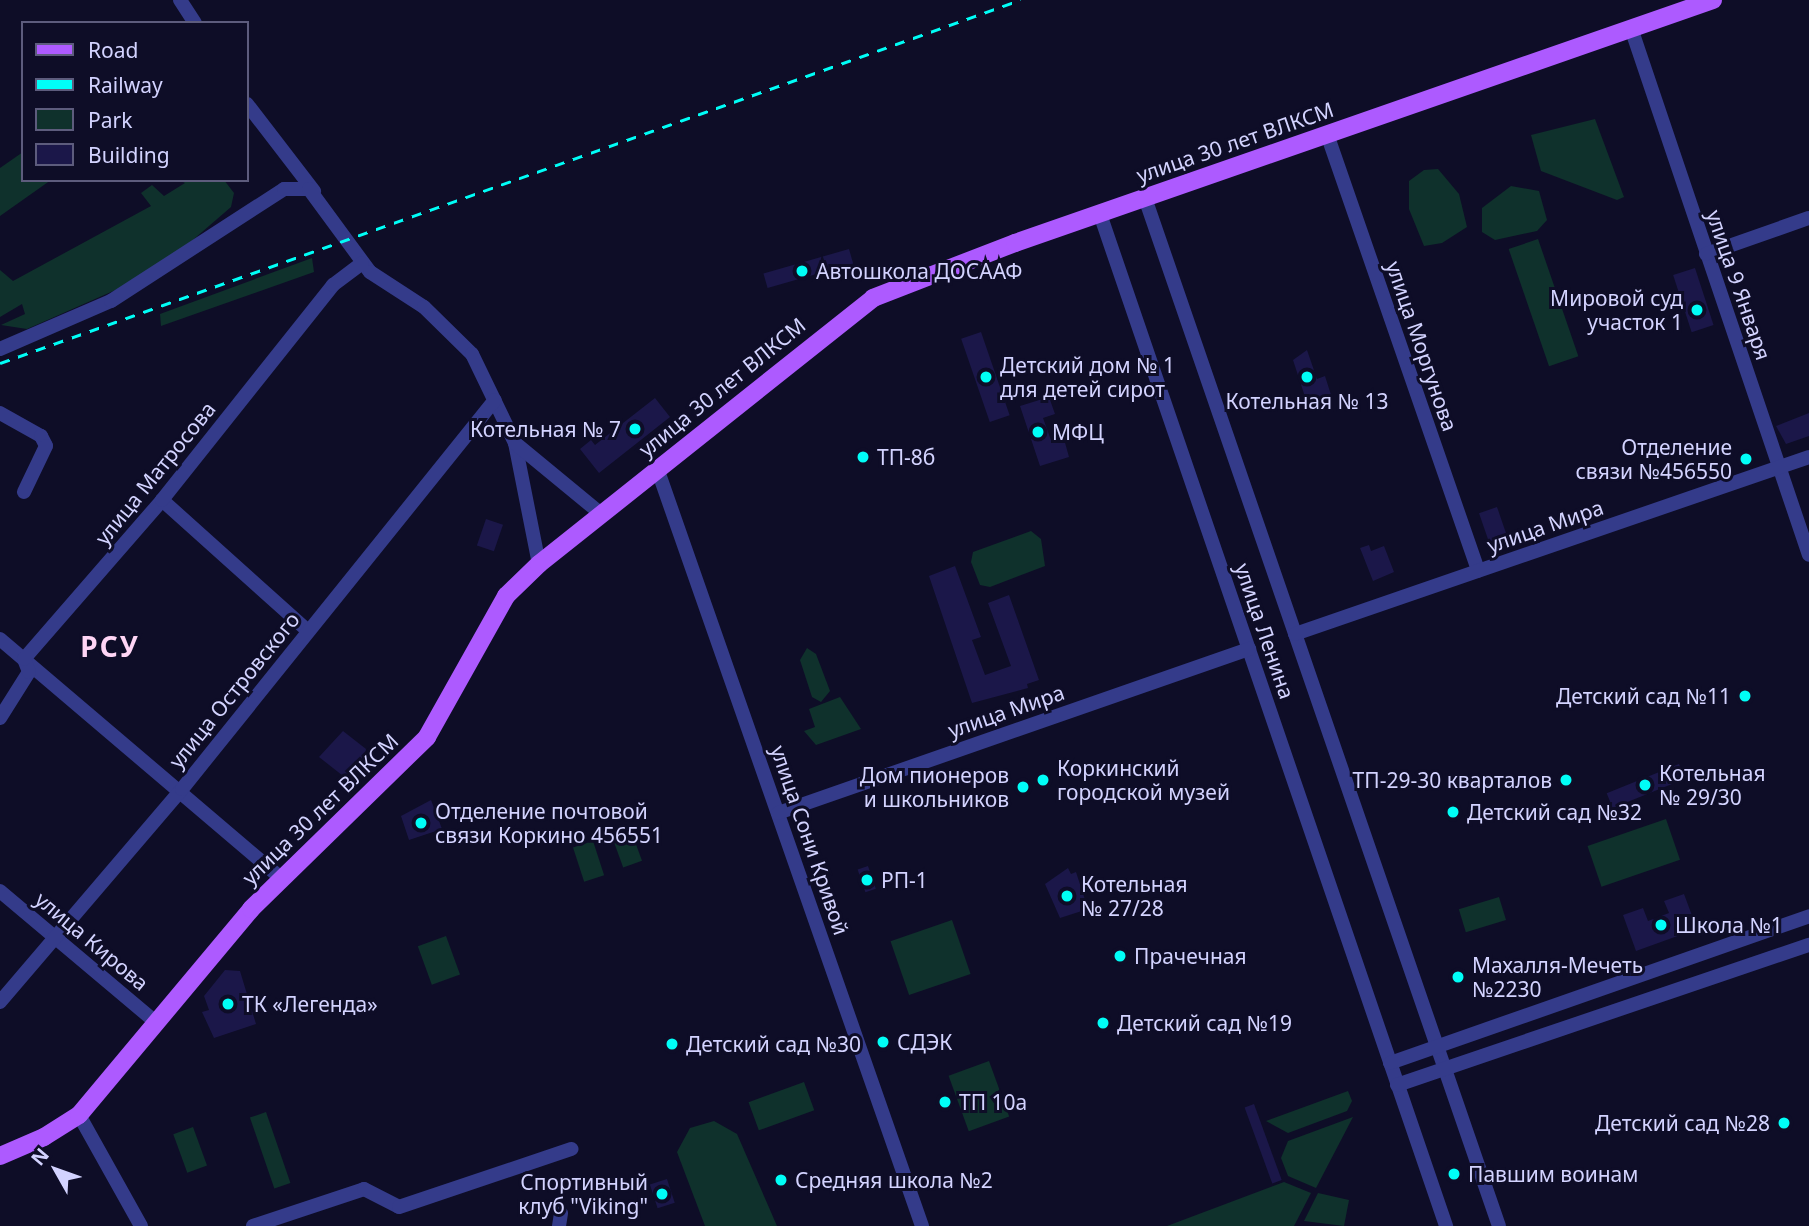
<!DOCTYPE html>
<meta charset="utf-8">
<style>
body{margin:0}
#map{position:relative;width:1809px;height:1226px;overflow:hidden;background:#0e0d27;font-family:"Noto Sans",sans-serif}
div>[style]{position:absolute}
.green>*{inset:0;background:#0f312c;transform-origin:0 0}
.building>*{inset:0;background:#1b1749;transform-origin:0 0}
.minor>*{height:14px;margin:-7px;padding:0 7px;transform-origin:7px;border-radius:7px;background:#343b8a}
.major>*{height:18px;margin:-9px;padding:0 9px;transform-origin:9px;border-radius:9px;background:#ad5aff}
.rail>*{height:2.5px;margin-top:-1.25px;transform-origin:0;background:repeating-linear-gradient(90deg,#00fef7 0 10px,transparent 0 19px)}
.dots>*{width:19px;height:19px;translate:-50% -50%;box-sizing:border-box;border:4px solid #0e0d27;border-radius:50%}
span{translate:-50% -50%;white-space:nowrap;text-align:center;line-height:1.15;-webkit-text-stroke:6px #0e0d27;paint-order:stroke}
.street-label{font-size:21px;color:#d3d3ff}
.poi-label{font-size:21px;color:#d3d3ff}
.left{translate:0 -50%;text-align:left}
.right{translate:-100% -50%;text-align:right}
.district-label{font-size:28px;color:#ffd5f5;font-weight:700;letter-spacing:2px}
.legend{position:absolute;left:21px;top:21px;width:228px;height:161px;box-sizing:border-box;background:#0e0d27;border:2px solid #5d5c7d;margin:0;padding:9px 12px;list-style:none;font-size:21px;color:#d3d3ff}
.legend li{display:flex;align-items:center;gap:14px;height:35px}
.legend b{width:35px;border:2px solid #5d5c7d}
.north{position:absolute;left:21px;top:1135px;width:70px;height:70px;-webkit-text-stroke:5px #0e0d27;paint-order:stroke;rotate:310deg;font-size:19px;font-weight:700;line-height:28px;text-align:center;color:#d3d3ff}
.north::after{content:'';display:block;margin:auto;width:24px;height:32px;background:#d3d3ff;clip-path:polygon(50% 0,100% 100%,50% 72%,0 100%)}
</style>
<div id="map">
<div class="green">
<div style="clip-path:polygon(1595px 119px,1624px 197px,1617px 200px,1541px 171px,1531px 135px)"></div>
<div style="clip-path:polygon(23px 152px,23px 180px,51px 180px,0 216px,0 168px)"></div>
<div style="clip-path:polygon(1438px 169px,1459px 194px,1467px 227px,1442px 243px,1424px 246px,1409px 209px,1409px 181px,1424px 170px)"></div>
<div style="clip-path:polygon(179px 180px,224px 180px,234px 193px,231px 207px,180px 251px,120px 288px,27px 329px,1px 325px,25px 314px,22px 304px,0 317px,0 270px,13px 281px,151px 206px,141px 193px,152px 185px,164px 196px,185px 183px)"></div>
<div style="clip-path:polygon(1511px 186px,1539px 191px,1547px 220px,1537px 231px,1495px 240px,1482px 232px,1482px 208px)"></div>
<div style="left:1538px;top:239px;width:124px;height:31px;rotate:71deg"></div>
<div style="clip-path:polygon(312px 258px,314px 272px,161px 326px,160px 314px)"></div>
<div style="clip-path:polygon(1031px 531px,1041px 539px,1045px 566px,990px 587px,980px 585px,971px 562px,973px 552px)"></div>
<div style="clip-path:polygon(807px 648px,816px 654px,830px 691px,821px 702px,812px 697px,800px 660px)"></div>
<div style="clip-path:polygon(840px 697px,861px 729px,816px 745px,804px 731px,815px 727px,809px 709px)"></div>
<div style="left:1666px;top:819px;width:43px;height:83px;rotate:71deg"></div>
<div style="left:629px;top:825px;width:38px;height:20px;rotate:70deg"></div>
<div style="left:593px;top:841px;width:36px;height:21px;rotate:72deg"></div>
<div style="left:1499px;top:897px;width:24px;height:42px;rotate:73deg"></div>
<div style="left:952px;top:920px;width:57px;height:65px;rotate:71deg"></div>
<div style="left:446px;top:936px;width:41px;height:30px;rotate:70deg"></div>
<div style="left:989px;top:1061px;width:59px;height:43px;rotate:70deg"></div>
<div style="left:804px;top:1082px;width:30px;height:59px;rotate:70deg"></div>
<div style="clip-path:polygon(1348px 1091px,1352px 1101px,1347px 1111px,1288px 1133px,1266px 1121px)"></div>
<div style="left:266px;top:1112px;width:75px;height:17px;rotate:71deg"></div>
<div style="clip-path:polygon(1353px 1117px,1316px 1188px,1288px 1176px,1281px 1158px,1288px 1141px)"></div>
<div style="clip-path:polygon(714px 1121px,737px 1134px,777px 1226px,705px 1226px,677px 1152px,690px 1128px)"></div>
<div style="left:193px;top:1127px;width:41px;height:21px;rotate:70deg"></div>
<div style="clip-path:polygon(1284px 1182px,1311px 1193px,1294px 1226px,1167px 1226px)"></div>
<div style="clip-path:polygon(1318px 1193px,1349px 1200px,1344px 1226px,1304px 1221px)"></div>
</div>
<div class="building">
<div style="left:849px;top:249px;width:15px;height:89px;rotate:74deg"></div>
<div style="left:1695px;top:268px;width:60px;height:23px;rotate:72deg"></div>
<div style="left:981px;top:332px;width:88px;height:21px;rotate:71deg"></div>
<div style="clip-path:polygon(1307px 350px,1317px 379px,1325px 376px,1332px 398px,1308px 406px,1293px 360px)"></div>
<div style="clip-path:polygon(1049px 397px,1055px 414px,1043px 418px,1052px 443px,1064px 439px,1069px 457px,1040px 466px,1020px 406px)"></div>
<div style="clip-path:polygon(655px 398px,670px 417px,599px 473px,580px 449px,591px 440px,595px 445px)"></div>
<div style="clip-path:polygon(1809px 413px,1809px 436px,1786px 444px,1776px 426px)"></div>
<div style="left:1497px;top:507px;width:31px;height:19px;rotate:71deg"></div>
<div style="left:486px;top:519px;width:18px;height:28px;rotate:19deg"></div>
<div style="clip-path:polygon(1369px 545px,1371px 551px,1384px 546px,1394px 572px,1373px 581px,1360px 548px)"></div>
<div style="clip-path:polygon(955px 566px,981px 637px,972px 640px,985px 675px,1011px 666px,988px 603px,1009px 595px,1039px 680px,1027px 684px,1028px 688px,972px 703px,929px 576px)"></div>
<div style="clip-path:polygon(343px 731px,366px 749px,363px 768px,352px 783px,319px 757px)"></div>
<div style="left:1679px;top:764px;width:16px;height:78px;rotate:68deg"></div>
<div style="clip-path:polygon(431px 800px,442px 829px,409px 840px,401px 816px)"></div>
<div style="left:868px;top:866px;width:24px;height:11px;rotate:71deg"></div>
<div style="clip-path:polygon(1068px 868px,1071px 874px,1076px 872px,1088px 909px,1060px 918px,1045px 884px)"></div>
<div style="clip-path:polygon(1684px 894px,1697px 929px,1636px 951px,1623px 915px,1643px 908px,1648px 921px,1669px 913px,1664px 901px)"></div>
<div style="clip-path:polygon(225px 970px,240px 971px,256px 1024px,214px 1038px,202px 1012px,209px 1010px,204px 996px)"></div>
<div style="left:1254px;top:1104px;width:81px;height:10px;rotate:70deg"></div>
<div style="left:667px;top:1179px;width:25px;height:18px;rotate:72deg"></div>
</div>
<div class="minor">
<div style="left:180px;top:0;width:27px;rotate:57deg"></div>
<div style="left:1631px;top:28px;width:556px;rotate:71.34deg"></div>
<div style="left:247px;top:104px;width:110px;rotate:52.4deg"></div>
<div style="left:1327px;top:134px;width:462px;rotate:70.9deg"></div>
<div style="left:1145px;top:198px;width:1087px;rotate:71deg"></div>
<div style="left:1100px;top:214px;width:1070px;rotate:71.12deg"></div>
<div style="left:1706px;top:254px;width:109px;rotate:-19.3deg"></div>
<div style="left:0;top:349px;width:121px;rotate:-23.4deg"></div>
<div style="left:111px;top:301px;width:206px;rotate:-32.9deg"></div>
<div style="left:284px;top:189px;width:25px"></div>
<div style="left:309px;top:189px;width:103px;rotate:53.7deg"></div>
<div style="left:370px;top:272px;width:64px;rotate:32.9deg"></div>
<div style="left:424px;top:307px;width:67px;rotate:44.4deg"></div>
<div style="left:472px;top:354px;width:99px;rotate:64.2deg"></div>
<div style="left:515px;top:443px;width:123px;rotate:78.8deg"></div>
<div style="left:0;top:413px;width:47px;rotate:29.3deg"></div>
<div style="left:41px;top:436px;width:11px;rotate:63deg"></div>
<div style="left:46px;top:446px;width:51px;rotate:115.6deg"></div>
<div style="left:515px;top:443px;width:110px;rotate:39.5deg"></div>
<div style="left:657px;top:468px;width:803px;rotate:70.73deg"></div>
<div style="left:162px;top:500px;width:196px;rotate:41.9deg"></div>
<div style="left:1295px;top:634px;width:544px;rotate:-19deg"></div>
<div style="left:0;top:639px;width:369px;rotate:40.4deg"></div>
<div style="left:0;top:718px;width:54px;rotate:-57.8deg"></div>
<div style="left:29px;top:672px;width:14px;rotate:-111deg"></div>
<div style="left:24px;top:659px;width:211px;rotate:-49deg"></div>
<div style="left:162px;top:500px;width:275px;rotate:-51.5deg"></div>
<div style="left:333px;top:285px;width:36px;rotate:-37deg"></div>
<div style="left:778px;top:813px;width:499px;rotate:-19.2deg"></div>
<div style="left:0;top:891px;width:205px;rotate:40.1deg"></div>
<div style="left:0;top:1002px;width:280px;rotate:-49.5deg"></div>
<div style="left:182px;top:789px;width:499px;rotate:-51.2deg"></div>
<div style="left:1390px;top:1063px;width:444px;rotate:-19.3deg"></div>
<div style="left:1397px;top:1085px;width:435px;rotate:-18.8deg"></div>
<div style="left:79px;top:1115px;width:127px;rotate:60.8deg"></div>
<div style="left:253px;top:1226px;width:117px;rotate:-18.4deg"></div>
<div style="left:364px;top:1189px;width:39px;rotate:27deg"></div>
<div style="left:399px;top:1207px;width:182px;rotate:-18.6deg"></div>
<div style="left:559px;top:1226px;width:13px;rotate:-81deg"></div>
</div>
<div class="major">
<div style="left:0;top:1156px;width:48px;rotate:-23.4deg"></div>
<div style="left:44px;top:1137px;width:41px;rotate:-32.2deg"></div>
<div style="left:79px;top:1115px;width:268px;rotate:-50.1deg"></div>
<div style="left:251px;top:909px;width:246px;rotate:-44.3deg"></div>
<div style="left:427px;top:737px;width:162px;rotate:-60.7deg"></div>
<div style="left:506px;top:596px;width:46px;rotate:-44.1deg"></div>
<div style="left:539px;top:564px;width:427px;rotate:-38.5deg"></div>
<div style="left:873px;top:298px;width:152px;rotate:-21.2deg"></div>
<div style="left:1015px;top:243px;width:739px;rotate:-19.19deg"></div>
</div>
<div class="rail">
<div style="left:0;top:363px;width:1083px;rotate:-19.59deg"></div>
</div>
<div class="dots">
<div style="left:802px;top:271px;background:#00fef7"></div>
<div style="left:1697px;top:310px;background:#00fef7"></div>
<div style="left:986px;top:377px;background:#00fef7"></div>
<div style="left:1307px;top:377px;background:#00fef7"></div>
<div style="left:635px;top:429px;background:#00fef7"></div>
<div style="left:1038px;top:432px;background:#00fef7"></div>
<div style="left:863px;top:457px;background:#00fef7"></div>
<div style="left:1746px;top:459px;background:#00fef7"></div>
<div style="left:1745px;top:696px;background:#00fef7"></div>
<div style="left:1043px;top:780px;background:#00fef7"></div>
<div style="left:1566px;top:780px;background:#00fef7"></div>
<div style="left:1645px;top:785px;background:#00fef7"></div>
<div style="left:1023px;top:787px;background:#00fef7"></div>
<div style="left:1453px;top:812px;background:#00fef7"></div>
<div style="left:421px;top:823px;background:#00fef7"></div>
<div style="left:867px;top:880px;background:#00fef7"></div>
<div style="left:1067px;top:896px;background:#00fef7"></div>
<div style="left:1661px;top:925px;background:#00fef7"></div>
<div style="left:1120px;top:956px;background:#00fef7"></div>
<div style="left:1458px;top:977px;background:#00fef7"></div>
<div style="left:228px;top:1004px;background:#00fef7"></div>
<div style="left:1103px;top:1023px;background:#00fef7"></div>
<div style="left:883px;top:1042px;background:#00fef7"></div>
<div style="left:672px;top:1044px;background:#00fef7"></div>
<div style="left:945px;top:1102px;background:#00fef7"></div>
<div style="left:1784px;top:1123px;background:#00fef7"></div>
<div style="left:1454px;top:1174px;background:#00fef7"></div>
<div style="left:781px;top:1180px;background:#00fef7"></div>
<div style="left:662px;top:1194px;background:#00fef7"></div>
</div>
<div class="street-label">
<span style="left:1235px;top:142px;rotate:-19deg">улица 30 лет ВЛКСМ</span>
<span style="left:1739px;top:285px;rotate:71deg">улица 9 Января</span>
<span style="left:1422px;top:346px;rotate:71deg">улица Моргунова</span>
<span style="left:722px;top:387px;rotate:-39deg">улица 30 лет ВЛКСМ</span>
<span style="left:155px;top:473px;rotate:-51deg">улица Матросова</span>
<span style="left:1545px;top:526px;rotate:-19deg">улица Мира</span>
<span style="left:1265px;top:631px;rotate:71deg">улица Ленина</span>
<span style="left:234px;top:690px;rotate:-51deg">улица Островского</span>
<span style="left:1006px;top:711px;rotate:-19deg">улица Мира</span>
<span style="left:320px;top:809px;rotate:-44deg">улица 30 лет ВЛКСМ</span>
<span style="left:810px;top:840px;rotate:71deg">улица Сони Кривой</span>
<span style="left:92px;top:941px;rotate:40deg">улица Кирова</span>
</div>
<div class="poi-label">
<span class="left" style="left:816px;top:271px">Автошкола ДОСААФ</span>
<span class="right" style="left:1683px;top:310px">Мировой суд<br>участок 1</span>
<span class="left" style="left:1000px;top:377px">Детский дом № 1<br>для детей сирот</span>
<span style="left:1307px;top:401px">Котельная № 13</span>
<span class="right" style="left:621px;top:429px">Котельная № 7</span>
<span class="left" style="left:1052px;top:432px">МФЦ</span>
<span class="right" style="left:1732px;top:459px">Отделение<br>связи №456550</span>
<span class="left" style="left:877px;top:457px">ТП-8б</span>
<span class="right" style="left:1731px;top:696px">Детский сад №11</span>
<span class="left" style="left:1057px;top:780px">Коркинский<br>городской музей</span>
<span class="left" style="left:1659px;top:785px">Котельная<br>№ 29/30</span>
<span class="right" style="left:1009px;top:787px">Дом пионеров<br>и школьников</span>
<span class="right" style="left:1552px;top:780px">ТП-29-30 кварталов</span>
<span class="left" style="left:435px;top:823px">Отделение почтовой<br>связи Коркино 456551</span>
<span class="left" style="left:1467px;top:812px">Детский сад №32</span>
<span class="left" style="left:881px;top:880px">РП-1</span>
<span class="left" style="left:1081px;top:896px">Котельная<br>№ 27/28</span>
<span class="left" style="left:1675px;top:925px">Школа №1</span>
<span class="left" style="left:1134px;top:956px">Прачечная</span>
<span class="left" style="left:1472px;top:977px">Махалля-Мечеть<br>№2230</span>
<span class="left" style="left:242px;top:1004px">ТК «Легенда»</span>
<span class="left" style="left:1117px;top:1023px">Детский сад №19</span>
<span class="left" style="left:897px;top:1042px">СДЭК</span>
<span class="left" style="left:686px;top:1044px">Детский сад №30</span>
<span class="left" style="left:959px;top:1102px">ТП 10а</span>
<span class="right" style="left:1770px;top:1123px">Детский сад №28</span>
<span class="left" style="left:1468px;top:1174px">Павшим воинам</span>
<span class="left" style="left:795px;top:1180px">Средняя школа №2</span>
<span class="right" style="left:648px;top:1194px">Спортивный<br>клуб "Viking"</span>
</div>
<div class="district-label">
<span style="left:110px;top:646px">РСУ</span>
</div>
<ul class="legend">
<li><b style="height:9px;background:#ad5aff"></b>Road</li>
<li><b style="height:9px;background:#00fef7"></b>Railway</li>
<li><b style="height:19px;background:#0f312c"></b>Park</li>
<li><b style="height:19px;background:#1b1749"></b>Building</li>
</ul>
<div class="north">N</div>
</div>
